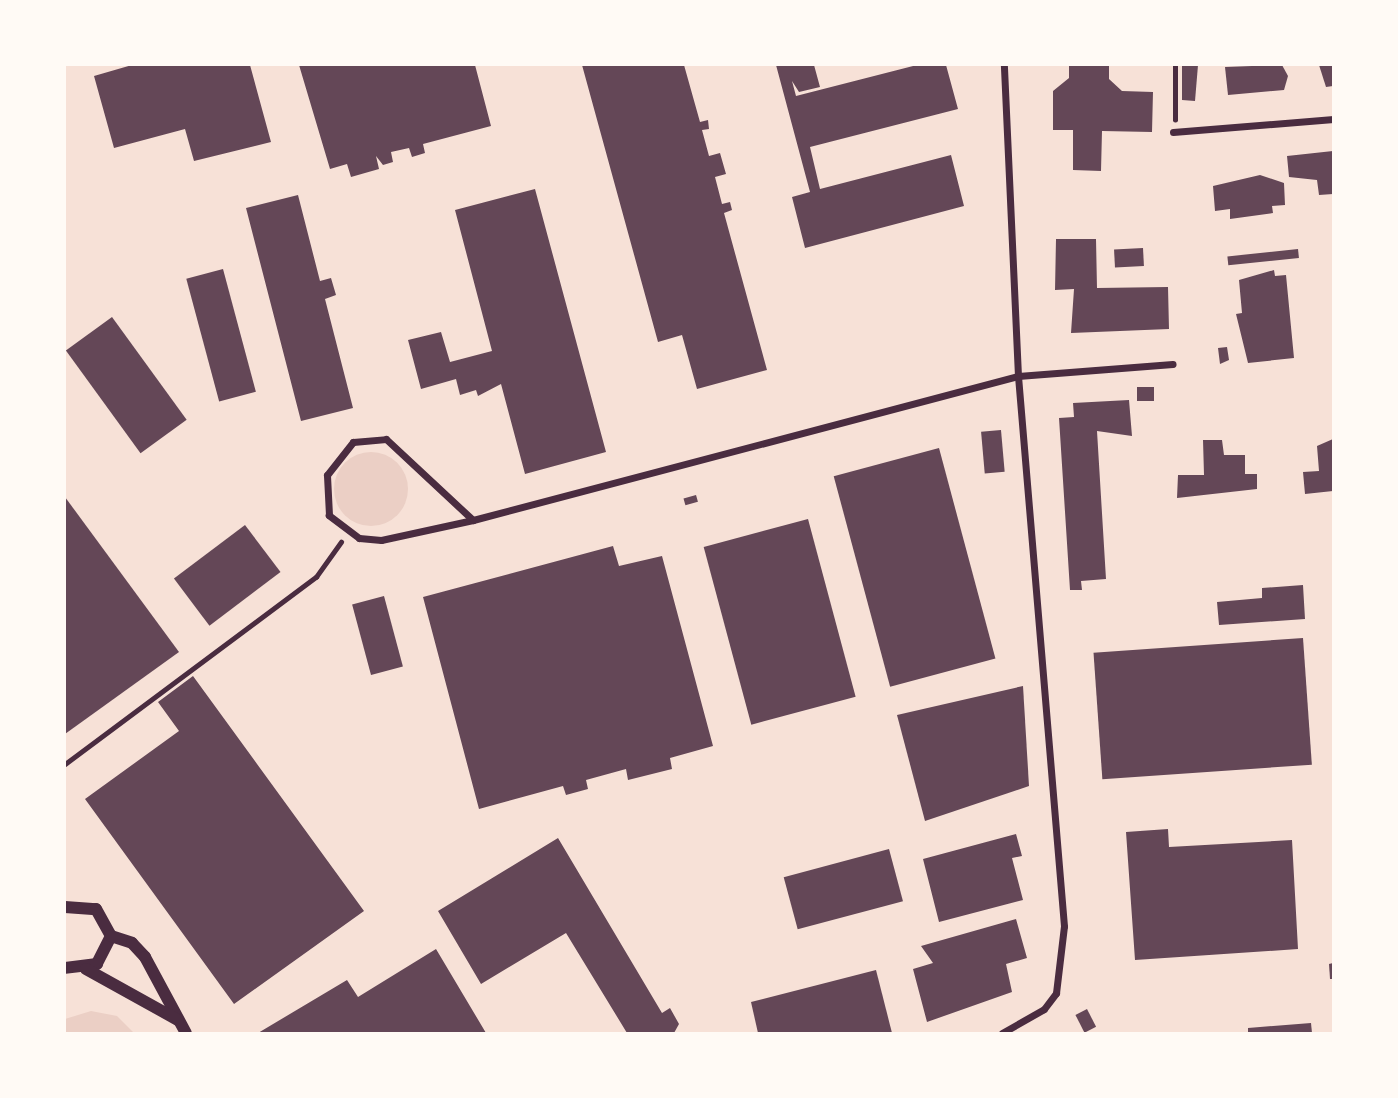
<!DOCTYPE html>
<style>
body{margin:0}
#map{position:relative;width:1398px;height:1098px;overflow:hidden;background:#f7e1d7;font-family:Raleway,sans-serif}
div>[style]{position:absolute}
.green>*{inset:0;background:#ebcfc5}
.round{border-radius:50%}
.building>*{inset:0;background:#644757;transform-origin:0 0}
.path>*{height:4.5px;margin:-2.25px;padding:0 2.25px;transform-origin:2.25px;border-radius:2.25px;background:#4a2c40}
.minor>*{height:7px;margin:-3.5px;padding:0 3.5px;transform-origin:3.5px;border-radius:3.5px;background:#4a2c40}
.tertiary>*{height:12px;margin:-6px;padding:0 6px;transform-origin:6px;border-radius:6px;background:#4a2c40}
span{translate:-50% -50%;white-space:nowrap;text-align:center;line-height:1.15;-webkit-text-stroke:7px #fffaf5;paint-order:stroke}
.frame{position:absolute;inset:0;border:66px solid #fffaf5;pointer-events:none}
</style>
<div id="map">
<div class="green">
<div class="round" style="left:334px;top:452px;width:74px;height:74px"></div>
<div style="clip-path:polygon(91px 1011px,117px 1016px,134px 1033px,65px 1033px,65px 1019px)"></div>
</div>
<div class="building">
<div style="clip-path:polygon(132px 65px,250px 65px,271px 142px,194px 161px,185px 129px,114px 148px,94px 76px)"></div>
<div style="clip-path:polygon(299px 65px,475px 65px,491px 126px,423px 144px,425px 153px,412px 157px,409px 148px,391px 152px,393px 162px,383px 165px,376px 156px,379px 169px,351px 177px,347px 164px,330px 169px)"></div>
<div style="clip-path:polygon(582px 65px,684px 65px,700px 122px,708px 120px,709px 129px,702px 130px,709px 156px,720px 153px,726px 174px,715px 177px,722px 204px,730px 202px,732px 210px,724px 213px,767px 370px,697px 389px,682px 335px,658px 342px)"></div>
<div style="clip-path:polygon(776px 65px,814px 65px,820px 87px,799px 92px,792px 81px,796px 96px,917px 65px,946px 65px,958px 109px,810px 147px,820px 189px,951px 155px,964px 206px,805px 248px,792px 197px,810px 192px)"></div>
<div style="clip-path:polygon(1069px 65px,1109px 65px,1109px 79px,1122px 91px,1153px 92px,1152px 132px,1102px 131px,1101px 171px,1073px 170px,1073px 130px,1053px 130px,1053px 91px,1069px 78px)"></div>
<div style="clip-path:polygon(1182px 65px,1198px 65px,1195px 101px,1182px 100px)"></div>
<div style="clip-path:polygon(1282px 65px,1288px 76px,1284px 90px,1228px 95px,1225px 67px)"></div>
<div style="clip-path:polygon(1319px 65px,1333px 65px,1333px 86px,1326px 87px)"></div>
<div style="clip-path:polygon(1333px 151px,1333px 194px,1319px 195px,1317px 180px,1289px 177px,1287px 156px)"></div>
<div style="clip-path:polygon(1260px 175px,1284px 183px,1285px 205px,1272px 206px,1273px 213px,1230px 219px,1230px 209px,1215px 211px,1213px 186px)"></div>
<div style="clip-path:polygon(535px 189px,606px 452px,525px 474px,501px 384px,478px 396px,476px 390px,460px 395px,456px 379px,421px 389px,408px 340px,441px 332px,450px 362px,492px 351px,455px 210px)"></div>
<div style="clip-path:polygon(298px 195px,320px 281px,331px 278px,336px 295px,325px 299px,353px 408px,301px 421px,246px 208px)"></div>
<div style="clip-path:polygon(1056px 239px,1096px 239px,1097px 288px,1168px 287px,1169px 329px,1071px 333px,1074px 289px,1055px 290px)"></div>
<div style="left:1143px;top:248px;width:18px;height:29px;rotate:87deg"></div>
<div style="left:1298px;top:249px;width:9px;height:71px;rotate:84deg"></div>
<div style="left:223px;top:269px;width:127px;height:38px;rotate:75deg"></div>
<div style="clip-path:polygon(1274px 270px,1275px 276px,1286px 275px,1294px 358px,1248px 363px,1236px 314px,1242px 313px,1239px 280px)"></div>
<div style="left:112px;top:317px;width:127px;height:57px;rotate:54deg"></div>
<div style="clip-path:polygon(1227px 347px,1229px 360px,1220px 364px,1218px 348px)"></div>
<div style="left:1137px;top:387px;width:17px;height:14px"></div>
<div style="clip-path:polygon(1129px 400px,1132px 436px,1097px 431px,1106px 579px,1081px 581px,1082px 590px,1070px 590px,1059px 418px,1074px 417px,1073px 403px)"></div>
<div style="left:1001px;top:430px;width:42px;height:20px;rotate:85deg"></div>
<div style="clip-path:polygon(1333px 439px,1333px 491px,1305px 494px,1303px 472px,1319px 471px,1317px 446px)"></div>
<div style="clip-path:polygon(1203px 440px,1222px 440px,1224px 455px,1245px 455px,1245px 474px,1257px 474px,1257px 489px,1177px 498px,1178px 475px,1204px 475px)"></div>
<div style="left:939px;top:448px;width:218px;height:109px;rotate:75deg"></div>
<div style="left:696px;top:495px;width:7px;height:13px;rotate:74deg"></div>
<div style="clip-path:polygon(65px 497px,179px 652px,65px 734px)"></div>
<div style="left:808px;top:519px;width:184px;height:108px;rotate:75deg"></div>
<div style="left:245px;top:525px;width:59px;height:89px;rotate:53deg"></div>
<div style="clip-path:polygon(613px 546px,619px 566px,662px 556px,713px 746px,670px 758px,672px 769px,628px 780px,626px 769px,586px 780px,588px 789px,566px 795px,563px 786px,479px 809px,423px 597px)"></div>
<div style="clip-path:polygon(1303px 585px,1305px 619px,1219px 625px,1217px 602px,1262px 598px,1262px 588px)"></div>
<div style="left:384px;top:596px;width:73px;height:33px;rotate:75deg"></div>
<div style="left:1303px;top:638px;width:127px;height:210px;rotate:86deg"></div>
<div style="clip-path:polygon(193px 676px,364px 911px,234px 1004px,85px 799px,179px 731px,158px 702px)"></div>
<div style="clip-path:polygon(1023px 686px,1029px 786px,925px 821px,897px 715px)"></div>
<div style="clip-path:polygon(1168px 829px,1169px 847px,1292px 840px,1298px 949px,1135px 960px,1126px 832px)"></div>
<div style="clip-path:polygon(1016px 834px,1022px 856px,1012px 858px,1023px 900px,939px 922px,923px 859px)"></div>
<div style="clip-path:polygon(558px 838px,662px 1013px,670px 1008px,679px 1024px,674px 1033px,627px 1033px,566px 933px,481px 984px,438px 911px)"></div>
<div style="left:889px;top:849px;width:54px;height:109px;rotate:75deg"></div>
<div style="clip-path:polygon(1016px 919px,1027px 958px,1006px 964px,1012px 992px,927px 1022px,913px 969px,933px 963px,921px 946px)"></div>
<div style="clip-path:polygon(436px 949px,486px 1033px,258px 1033px,347px 980px,358px 997px)"></div>
<div style="clip-path:polygon(1333px 963px,1333px 979px,1330px 979px,1329px 964px)"></div>
<div style="clip-path:polygon(876px 970px,892px 1033px,758px 1033px,751px 1002px)"></div>
<div style="left:1087px;top:1009px;width:20px;height:13px;rotate:63deg"></div>
<div style="clip-path:polygon(1311px 1023px,1312px 1033px,1248px 1033px,1248px 1028px)"></div>
</div>
<div class="path">
<div style="left:1175px;top:120px;width:55px;rotate:-90deg"></div>
<div style="left:65px;top:764px;width:313px;rotate:-36.7deg"></div>
<div style="left:316px;top:577px;width:43px;rotate:-54.5deg"></div>
</div>
<div class="minor">
<div style="left:1173px;top:132px;width:161px;rotate:-4.6deg"></div>
<div style="left:473px;top:520px;width:94px;rotate:167.7deg"></div>
<div style="left:381px;top:540px;width:22px;rotate:-175deg"></div>
<div style="left:359px;top:538px;width:38px;rotate:-143deg"></div>
<div style="left:329px;top:515px;width:40px;rotate:-92.9deg"></div>
<div style="left:327px;top:475px;width:42px;rotate:-51.8deg"></div>
<div style="left:353px;top:442px;width:33px;rotate:-5deg"></div>
<div style="left:386px;top:439px;width:119px;rotate:43deg"></div>
<div style="left:473px;top:520px;width:564px;rotate:-14.8deg"></div>
<div style="left:1018px;top:376px;width:155px;rotate:-4.4deg"></div>
<div style="left:1002px;top:1033px;width:48px;rotate:-29.7deg"></div>
<div style="left:1044px;top:1009px;width:20px;rotate:-53deg"></div>
<div style="left:1056px;top:993px;width:67px;rotate:-83.2deg"></div>
<div style="left:1064px;top:926px;width:552px;rotate:-94.78deg"></div>
<div style="left:1018px;top:376px;width:311px;rotate:-92.6deg"></div>
</div>
<div class="tertiary">
<div style="left:65px;top:907px;width:31px;rotate:4deg"></div>
<div style="left:96px;top:909px;width:31px;rotate:61deg"></div>
<div style="left:111px;top:936px;width:31px;rotate:117deg"></div>
<div style="left:97px;top:964px;width:32px;rotate:173deg"></div>
<div style="left:111px;top:936px;width:22px;rotate:18deg"></div>
<div style="left:132px;top:943px;width:19px;rotate:47deg"></div>
<div style="left:145px;top:957px;width:86px;rotate:61.7deg"></div>
<div style="left:86px;top:969px;width:105px;rotate:29deg"></div>
</div>
<div class="frame"></div>
</div>
